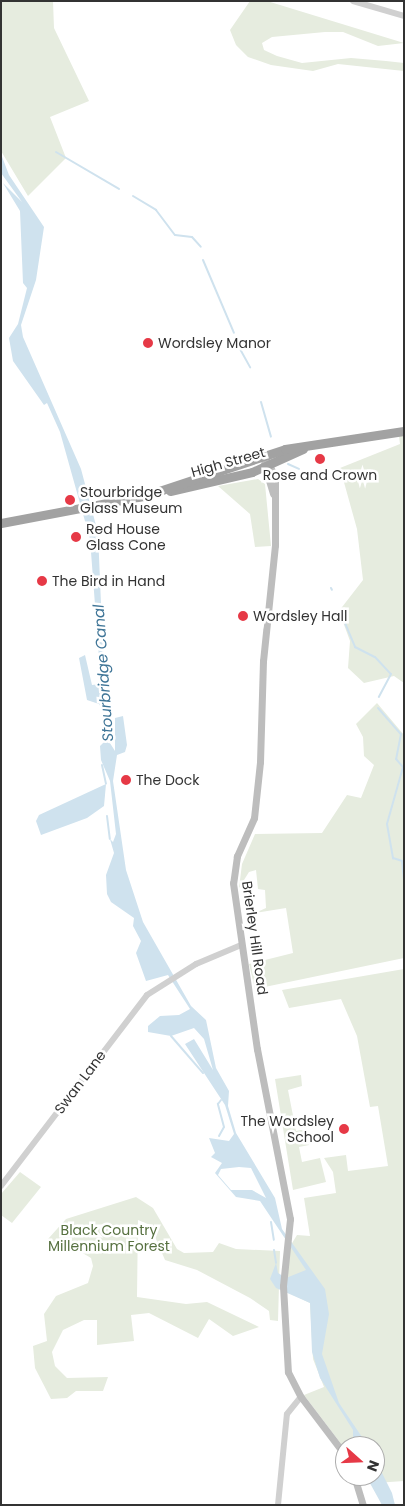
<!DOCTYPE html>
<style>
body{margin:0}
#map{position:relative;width:405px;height:1506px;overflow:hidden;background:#fff;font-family:Poppins,sans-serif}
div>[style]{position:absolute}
.green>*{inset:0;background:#e6ecdf}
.water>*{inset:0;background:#cfe2ee}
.stream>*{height:2px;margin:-1px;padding:0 1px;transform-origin:1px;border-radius:1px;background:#cfe2ee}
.tertiary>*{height:6px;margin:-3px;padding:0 3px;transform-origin:3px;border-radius:3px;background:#d0d0d0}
.secondary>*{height:7px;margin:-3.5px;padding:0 3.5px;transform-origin:3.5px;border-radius:3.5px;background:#bdbdbd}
.trunk>*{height:9px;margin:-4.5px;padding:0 4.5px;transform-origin:4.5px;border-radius:4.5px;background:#a2a2a2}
.dots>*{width:14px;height:14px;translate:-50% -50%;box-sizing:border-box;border:2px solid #fff;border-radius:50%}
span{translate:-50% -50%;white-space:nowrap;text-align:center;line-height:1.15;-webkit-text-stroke:5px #fff;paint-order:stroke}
.poi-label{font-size:14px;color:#333}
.left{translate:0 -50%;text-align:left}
.right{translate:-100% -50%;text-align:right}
.street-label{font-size:14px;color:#333}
.park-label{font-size:14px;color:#56703f}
.water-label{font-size:15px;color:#3f7597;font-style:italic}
.frame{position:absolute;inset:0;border:2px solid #333;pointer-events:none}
.north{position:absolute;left:335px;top:1436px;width:50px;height:50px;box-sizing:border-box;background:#fff;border:1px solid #adadad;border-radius:50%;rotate:110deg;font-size:14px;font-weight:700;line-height:20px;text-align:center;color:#333}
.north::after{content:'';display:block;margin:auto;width:18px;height:22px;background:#e63946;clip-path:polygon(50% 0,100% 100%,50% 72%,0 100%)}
</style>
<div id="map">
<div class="green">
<div style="clip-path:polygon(1px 1px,53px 1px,54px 28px,89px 101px,50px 117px,66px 158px,28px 196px,1px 151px)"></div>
<div style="clip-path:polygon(250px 1px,267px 1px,404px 43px,378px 46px,343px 32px,325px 32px,272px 37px,262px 43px,264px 50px,277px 56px,302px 63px,351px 58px,386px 61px,404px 63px,404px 71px,338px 64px,313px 71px,271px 65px,248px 57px,236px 45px,230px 30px)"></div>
<div style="clip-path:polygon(404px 435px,404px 683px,394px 676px,364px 683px,348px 668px,350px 641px,339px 611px,363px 580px,357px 529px,340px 468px,400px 444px,399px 436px)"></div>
<div style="clip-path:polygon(258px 479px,265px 484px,271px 546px,255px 547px,250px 514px,218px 486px)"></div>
<div style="clip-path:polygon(377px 703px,404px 735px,404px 958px,255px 989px,249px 964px,293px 953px,286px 908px,255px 913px,266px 908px,265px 890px,258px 889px,256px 870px,249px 872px,239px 888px,242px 864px,255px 834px,322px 833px,347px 795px,361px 798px,374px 765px,364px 756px,363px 737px,356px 724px)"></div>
<div style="clip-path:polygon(404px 969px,404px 1481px,361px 1484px,359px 1476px,375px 1476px,375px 1446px,345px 1449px,304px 1395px,324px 1387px,313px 1359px,310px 1303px,287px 1292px,289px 1248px,297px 1235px,310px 1236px,304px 1198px,336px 1193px,333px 1172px,324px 1158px,346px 1155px,348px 1171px,388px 1166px,378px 1106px,370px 1107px,357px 1036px,341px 999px,289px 1008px,282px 990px)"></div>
<div style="clip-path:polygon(301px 1075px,302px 1086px,288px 1090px,296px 1131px,307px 1129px,309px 1145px,299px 1147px,302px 1162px,320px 1158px,326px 1182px,293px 1190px,275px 1079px)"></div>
<div style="clip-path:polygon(20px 1172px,41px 1187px,12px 1223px,1px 1215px,1px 1194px)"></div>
<div style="clip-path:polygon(136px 1197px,153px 1208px,177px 1249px,184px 1253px,213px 1252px,219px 1243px,236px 1249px,280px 1251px,278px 1321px,270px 1320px,269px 1311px,250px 1298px,197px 1270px,165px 1260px,150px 1225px,138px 1220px,137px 1297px,186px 1304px,207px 1302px,259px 1327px,233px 1336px,209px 1319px,198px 1338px,149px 1313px,131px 1315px,134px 1341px,97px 1345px,97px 1320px,84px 1320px,63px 1330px,52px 1352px,55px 1366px,67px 1378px,108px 1377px,103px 1391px,76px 1391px,67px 1398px,51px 1399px,35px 1368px,33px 1346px,47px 1341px,44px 1314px,56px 1296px,88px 1283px,93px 1266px,91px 1258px,74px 1248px,53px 1246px,48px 1239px,66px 1219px)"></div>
</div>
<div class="water">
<div style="clip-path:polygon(evenodd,1px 154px,9px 175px,44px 227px,36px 280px,21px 325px,23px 337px,81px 469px,98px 533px,104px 674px,110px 701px,106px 711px,108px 740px,115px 751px,115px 718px,123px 716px,127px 745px,125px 752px,117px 755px,113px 781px,126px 870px,143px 922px,191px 1006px,206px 1020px,216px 1068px,229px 1091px,228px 1106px,236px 1133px,275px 1198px,282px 1229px,325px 1289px,329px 1314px,322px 1354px,339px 1403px,368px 1446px,353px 1446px,353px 1430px,320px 1378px,312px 1352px,310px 1303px,276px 1288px,270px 1279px,276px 1263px,278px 1273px,286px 1278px,306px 1270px,260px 1201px,236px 1197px,215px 1173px,222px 1163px,211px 1157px,215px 1153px,209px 1138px,229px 1141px,234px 1134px,225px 1105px,185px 1044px,194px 1039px,213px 1070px,204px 1039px,194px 1028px,171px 1036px,148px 1032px,148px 1026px,160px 1016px,179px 1015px,190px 1009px,168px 975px,146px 981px,136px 953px,141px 941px,133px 926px,134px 918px,111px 902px,107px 894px,106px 875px,114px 853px,110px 839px,113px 842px,116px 834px,110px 781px,101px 760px,100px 746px,106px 740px,104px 712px,99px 704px,87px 700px,79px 658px,85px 655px,92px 685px,101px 684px,90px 539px,60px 432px,47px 403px,44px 405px,13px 361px,9px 338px,18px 324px,27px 288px,23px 283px,20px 211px,3px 183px,22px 202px,1px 173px,1px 154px,239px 1167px,251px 1168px,266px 1198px,252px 1190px,231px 1190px,218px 1175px,221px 1169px,239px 1167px)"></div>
<div style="clip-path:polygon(106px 784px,104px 806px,87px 818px,41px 835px,36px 821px,39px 815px)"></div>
<div style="clip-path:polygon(375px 1459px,392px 1493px,395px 1505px,382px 1505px,366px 1476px,375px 1476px)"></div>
</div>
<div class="stream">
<div style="left:56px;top:152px;width:73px;rotate:30.4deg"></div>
<div style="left:133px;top:196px;width:27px;rotate:31deg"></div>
<div style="left:156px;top:210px;width:31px;rotate:53deg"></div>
<div style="left:175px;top:235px;width:17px;rotate:7deg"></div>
<div style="left:192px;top:237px;width:13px;rotate:48deg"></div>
<div style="left:203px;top:260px;width:79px;rotate:67deg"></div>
<div style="left:240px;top:349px;width:21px;rotate:61deg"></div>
<div style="left:261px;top:402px;width:36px;rotate:74deg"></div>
<div style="left:288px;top:464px;width:12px;rotate:24deg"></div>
<div style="left:331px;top:588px;width:2px;rotate:63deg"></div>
<div style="left:342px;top:616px;width:34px;rotate:67deg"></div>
<div style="left:355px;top:647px;width:22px;rotate:27deg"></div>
<div style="left:375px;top:657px;width:23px;rotate:47deg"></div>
<div style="left:391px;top:674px;width:26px;rotate:118deg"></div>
<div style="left:378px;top:708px;width:35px;rotate:49deg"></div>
<div style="left:401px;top:734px;width:25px;rotate:101deg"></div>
<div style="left:396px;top:759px;width:11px;rotate:49deg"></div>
<div style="left:403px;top:767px;width:59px;rotate:105.7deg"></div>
<div style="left:387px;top:824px;width:35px;rotate:80deg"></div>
<div style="left:393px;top:858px;width:9px;rotate:18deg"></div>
<div style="left:402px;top:861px;width:19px;rotate:84deg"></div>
<div style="left:102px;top:765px;width:19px;rotate:78deg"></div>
<div style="left:107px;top:816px;width:23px;rotate:83deg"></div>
<div style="left:171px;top:1036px;width:49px;rotate:49.1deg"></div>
<div style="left:219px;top:1136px;width:10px;rotate:-61deg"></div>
<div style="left:224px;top:1127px;width:24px;rotate:-105deg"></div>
<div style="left:218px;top:1104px;width:5px;rotate:-53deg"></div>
<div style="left:271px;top:1222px;width:18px;rotate:81deg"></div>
<div style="left:274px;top:1250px;width:13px;rotate:81deg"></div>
</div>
<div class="tertiary">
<div style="left:353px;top:1px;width:53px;rotate:16.4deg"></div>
<div style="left:1px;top:1186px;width:240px;rotate:-52.6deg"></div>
<div style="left:147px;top:995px;width:58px;rotate:-32.3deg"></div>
<div style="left:196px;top:964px;width:49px;rotate:-22.9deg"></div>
<div style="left:278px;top:1505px;width:91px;rotate:-84.4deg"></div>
<div style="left:287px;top:1414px;width:22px;rotate:-51deg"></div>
</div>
<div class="secondary">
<div style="left:265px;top:457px;width:22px;rotate:63deg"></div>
<div style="left:275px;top:477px;width:68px;rotate:90deg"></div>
<div style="left:275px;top:545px;width:117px;rotate:95.9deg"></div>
<div style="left:263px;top:661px;width:101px;rotate:91.7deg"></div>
<div style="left:260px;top:762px;width:56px;rotate:96.1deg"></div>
<div style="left:254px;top:818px;width:42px;rotate:114.1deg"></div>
<div style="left:237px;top:856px;width:27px;rotate:98deg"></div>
<div style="left:233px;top:883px;width:168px;rotate:81.8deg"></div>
<div style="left:257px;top:1049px;width:173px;rotate:79deg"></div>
<div style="left:290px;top:1219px;width:67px;rotate:96deg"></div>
<div style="left:283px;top:1286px;width:86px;rotate:86.7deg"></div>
<div style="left:288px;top:1372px;width:28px;rotate:63deg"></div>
<div style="left:301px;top:1397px;width:73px;rotate:52.8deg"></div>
<div style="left:264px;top:464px;width:31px;rotate:73deg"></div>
<div style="left:354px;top:1476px;width:30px;rotate:73deg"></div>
</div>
<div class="trunk">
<div style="left:170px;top:491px;width:84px;rotate:-13deg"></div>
<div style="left:252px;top:472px;width:56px;rotate:-24.3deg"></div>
<div style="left:1px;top:523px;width:146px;rotate:-10.7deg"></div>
<div style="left:144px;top:496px;width:149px;rotate:-18.4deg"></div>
<div style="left:285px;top:449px;width:120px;rotate:-8.6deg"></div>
</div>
<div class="dots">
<div style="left:148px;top:343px;background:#e63946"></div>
<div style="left:320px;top:459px;background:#e63946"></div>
<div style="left:70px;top:500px;background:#e63946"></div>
<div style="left:76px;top:537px;background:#e63946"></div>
<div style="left:42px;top:581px;background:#e63946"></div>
<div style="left:243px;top:616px;background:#e63946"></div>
<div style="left:126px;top:780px;background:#e63946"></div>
<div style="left:344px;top:1129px;background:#e63946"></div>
</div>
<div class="poi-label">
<span class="left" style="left:158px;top:343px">Wordsley Manor</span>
<span style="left:320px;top:475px">Rose and Crown</span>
<span class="left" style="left:80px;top:500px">Stourbridge<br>Glass Museum</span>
<span class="left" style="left:86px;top:537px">Red House<br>Glass Cone</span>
<span class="left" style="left:52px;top:581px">The Bird in Hand</span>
<span class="left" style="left:253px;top:616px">Wordsley Hall</span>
<span class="left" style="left:136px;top:780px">The Dock</span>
<span class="right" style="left:334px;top:1129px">The Wordsley<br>School</span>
</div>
<div class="street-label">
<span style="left:228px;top:462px;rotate:-16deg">High Street</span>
<span style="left:255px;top:938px;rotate:82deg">Brierley Hill Road</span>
<span style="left:80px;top:1082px;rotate:-53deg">Swan Lane</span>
</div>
<div class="park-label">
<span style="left:109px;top:1238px">Black Country<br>Millennium Forest</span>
</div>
<div class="water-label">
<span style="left:103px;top:673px;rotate:-94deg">Stourbridge Canal</span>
</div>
<div class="frame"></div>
<div class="north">N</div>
</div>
